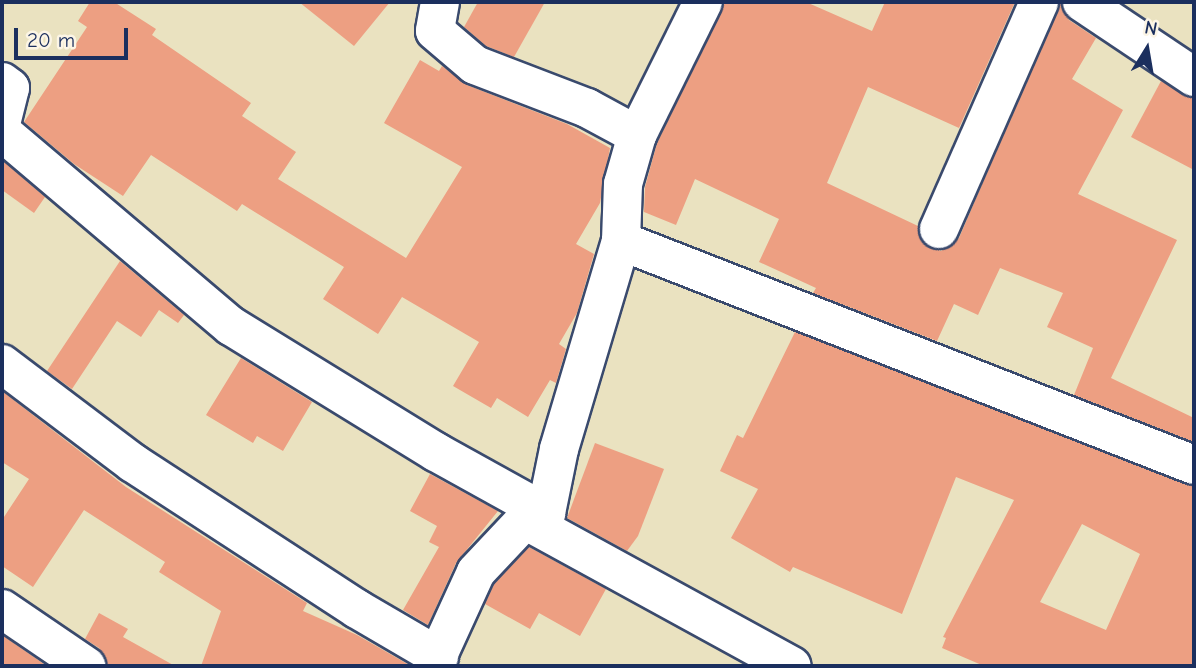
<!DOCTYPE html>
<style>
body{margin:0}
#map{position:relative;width:1196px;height:668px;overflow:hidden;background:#eae2c0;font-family:"Comic Neue",sans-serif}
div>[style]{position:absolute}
.building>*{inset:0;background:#ed9f82}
.roads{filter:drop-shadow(2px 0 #3a4a6d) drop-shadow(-2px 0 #3a4a6d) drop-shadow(0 2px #3a4a6d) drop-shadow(0 -2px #3a4a6d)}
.minor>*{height:38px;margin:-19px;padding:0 19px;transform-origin:19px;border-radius:19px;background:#fff}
span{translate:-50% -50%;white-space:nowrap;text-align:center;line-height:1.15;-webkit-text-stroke:7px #fcf5e5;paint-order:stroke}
.frame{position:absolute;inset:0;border:4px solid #1b2f5e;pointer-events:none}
.north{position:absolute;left:1112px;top:14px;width:70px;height:70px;-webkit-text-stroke:5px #fcf5e5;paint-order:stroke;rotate:11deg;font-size:19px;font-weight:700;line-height:28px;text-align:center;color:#1b2f5e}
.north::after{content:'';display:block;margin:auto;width:24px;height:32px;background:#1b2f5e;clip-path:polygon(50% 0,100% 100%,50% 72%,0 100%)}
.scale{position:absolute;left:14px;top:28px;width:114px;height:32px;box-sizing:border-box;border:4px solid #1b2f5e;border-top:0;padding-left:9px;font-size:21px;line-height:24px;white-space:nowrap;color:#1b2f5e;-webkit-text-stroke:5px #fcf5e5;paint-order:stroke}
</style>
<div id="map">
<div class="building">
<div style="clip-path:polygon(90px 2px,114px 2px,156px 29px,152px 35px,251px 103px,242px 116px,296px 152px,278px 179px,406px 258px,462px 167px,384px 123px,420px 60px,439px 71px,442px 66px,467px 85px,567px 124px,610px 148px,600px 203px,576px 244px,594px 254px,577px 313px,559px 344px,566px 349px,556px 383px,550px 380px,528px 417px,497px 398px,491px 408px,453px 386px,479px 342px,402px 297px,378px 334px,323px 299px,344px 267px,242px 204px,237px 211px,151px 155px,123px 196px,74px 164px,24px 122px,87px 27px,78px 21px)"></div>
<div style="clip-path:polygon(299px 2px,390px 2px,354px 46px)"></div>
<div style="clip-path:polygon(478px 2px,545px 2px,514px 57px,486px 46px,464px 27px)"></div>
<div style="clip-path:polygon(725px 2px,806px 2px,872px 31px,885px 2px,1015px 2px,959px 128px,868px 87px,827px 183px,918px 226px,922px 242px,941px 251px,959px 238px,1060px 2px,1069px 20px,1096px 38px,1072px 79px,1123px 110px,1078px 194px,1177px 240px,1111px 378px,1194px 418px,1194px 442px,1074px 395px,1093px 348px,1047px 327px,1063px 293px,1000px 268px,978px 315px,954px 304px,937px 341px,813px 293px,816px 288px,759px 262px,779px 219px,695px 179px,676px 225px,644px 212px,645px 187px,657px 143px)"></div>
<div style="clip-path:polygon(1161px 81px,1194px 99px,1194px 170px,1131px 137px)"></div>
<div style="clip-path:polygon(2px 160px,45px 197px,34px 213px,2px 190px)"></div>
<div style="clip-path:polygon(120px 261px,184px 315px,178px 323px,159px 310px,141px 337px,117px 321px,72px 389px,47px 371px)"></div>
<div style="clip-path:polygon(evenodd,795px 332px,1194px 486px,1194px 666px,984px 666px,942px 648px,946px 638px,943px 637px,1014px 500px,956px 477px,902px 614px,793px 567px,790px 572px,731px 538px,758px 489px,720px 471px,737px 435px,743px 438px,795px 332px,1082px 524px,1140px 554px,1106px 630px,1040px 602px,1082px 524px)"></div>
<div style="clip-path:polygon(241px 358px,312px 402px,283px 451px,257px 436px,253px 443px,206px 415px)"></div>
<div style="clip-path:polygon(2px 391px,126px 487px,307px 603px,303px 611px,357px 635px,411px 666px,201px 666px,221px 611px,159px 572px,165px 562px,84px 510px,33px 587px,2px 566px,2px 520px,29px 479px,2px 462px)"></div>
<div style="clip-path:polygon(595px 443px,664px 469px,638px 536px,627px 551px,567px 518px)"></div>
<div style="clip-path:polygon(430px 474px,498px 511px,456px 563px,428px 625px,403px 610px,439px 547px,429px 542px,437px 526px,410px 511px)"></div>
<div style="clip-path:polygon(529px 547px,606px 589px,580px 636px,539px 613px,530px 629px,485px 604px,494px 584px)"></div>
<div style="clip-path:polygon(99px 613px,128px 629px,123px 637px,175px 666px,107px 665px,99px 648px,85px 639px)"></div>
<div style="clip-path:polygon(2px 635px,47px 666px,2px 666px)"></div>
</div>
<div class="roads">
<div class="minor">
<div style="left:440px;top:2px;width:29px;rotate:100deg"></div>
<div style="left:435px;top:31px;width:52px;rotate:40.4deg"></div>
<div style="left:475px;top:65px;width:120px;rotate:21deg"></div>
<div style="left:587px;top:108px;width:57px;rotate:28.4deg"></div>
<div style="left:1082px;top:2px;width:135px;rotate:33.8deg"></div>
<div style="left:2px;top:82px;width:10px;rotate:37deg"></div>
<div style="left:10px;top:88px;width:33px;rotate:104deg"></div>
<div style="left:2px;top:132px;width:300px;rotate:40.3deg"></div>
<div style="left:231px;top:326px;width:241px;rotate:31.6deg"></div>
<div style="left:436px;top:452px;width:126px;rotate:29deg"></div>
<div style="left:939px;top:229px;width:248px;rotate:-66.2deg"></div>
<div style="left:621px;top:241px;width:615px;rotate:21.35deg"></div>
<div style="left:2px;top:364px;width:164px;rotate:37.1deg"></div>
<div style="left:133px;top:463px;width:267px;rotate:33.1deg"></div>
<div style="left:357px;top:609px;width:95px;rotate:30.3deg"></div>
<div style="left:525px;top:520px;width:304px;rotate:28.7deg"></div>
<div style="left:2px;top:609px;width:102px;rotate:34.2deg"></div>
<div style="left:433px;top:666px;width:103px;rotate:-65.4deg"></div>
<div style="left:476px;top:572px;width:71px;rotate:-46.7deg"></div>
<div style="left:525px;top:520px;width:22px;rotate:-18deg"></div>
<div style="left:546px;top:513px;width:65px;rotate:-78.5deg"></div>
<div style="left:559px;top:449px;width:217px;rotate:-73.4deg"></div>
<div style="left:621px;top:241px;width:57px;rotate:-88deg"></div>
<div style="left:623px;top:184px;width:51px;rotate:-74.1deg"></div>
<div style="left:637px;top:135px;width:148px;rotate:-63.6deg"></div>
</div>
</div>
<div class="frame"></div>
<div class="north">N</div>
<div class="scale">20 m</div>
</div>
